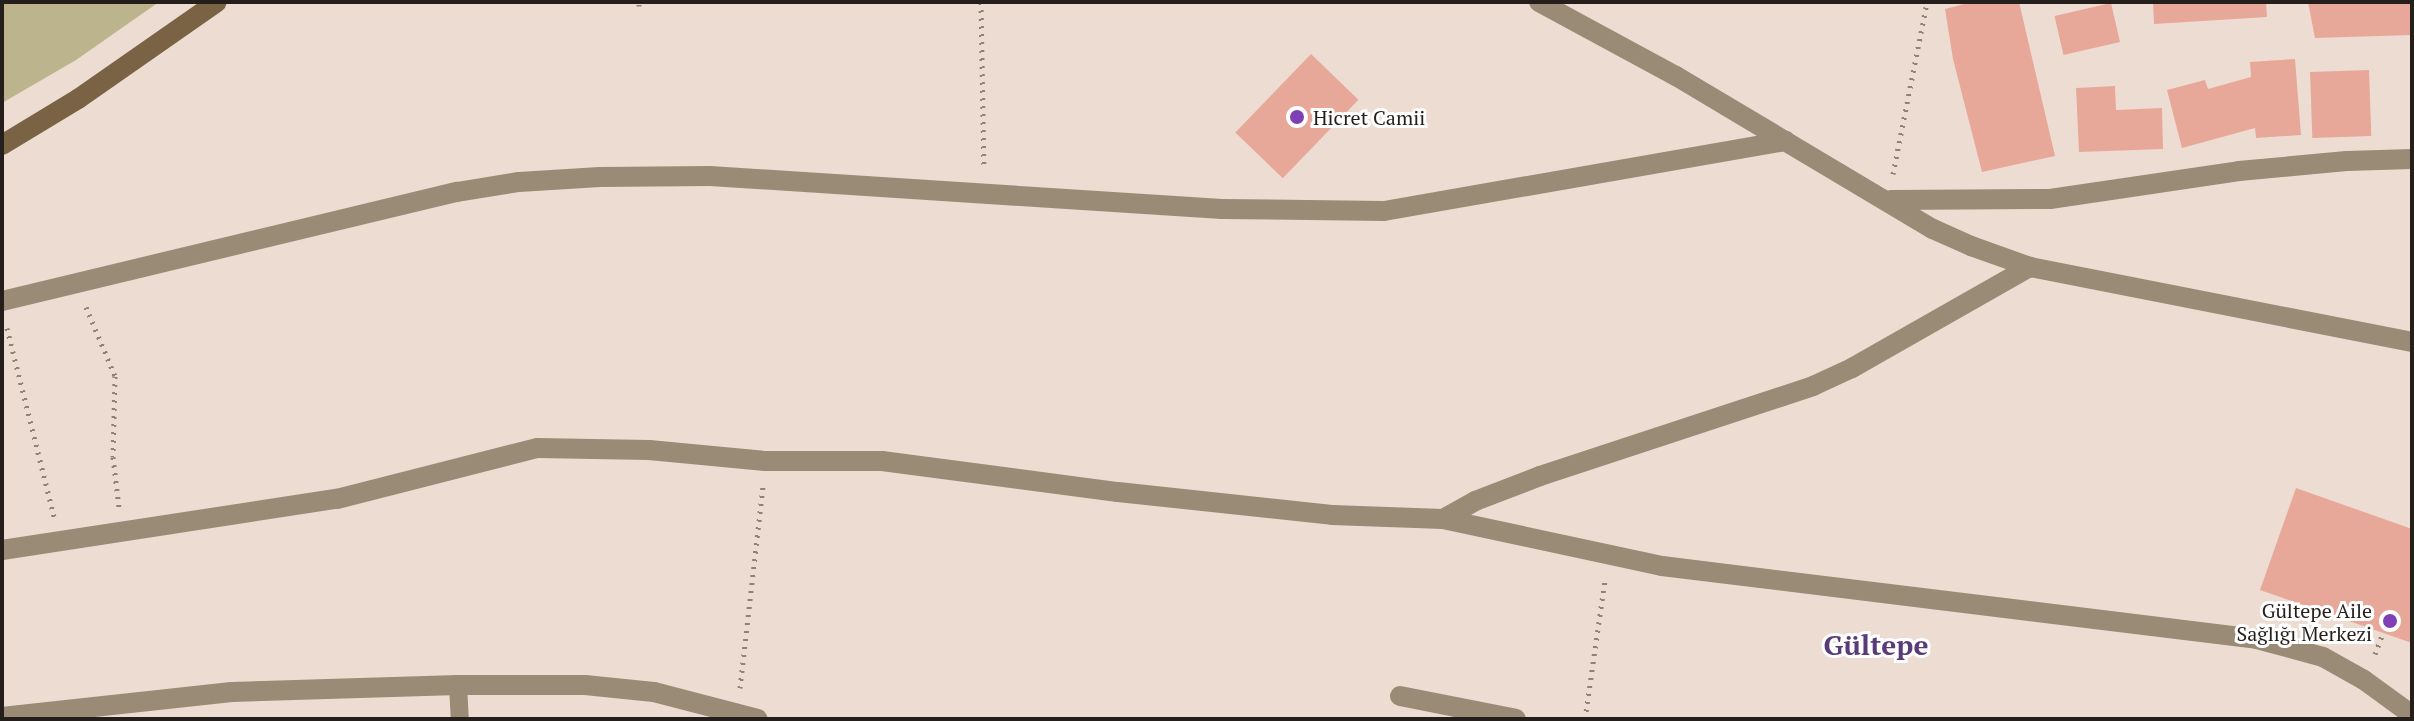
<!DOCTYPE html>
<meta charset="utf-8">
<style>
body{margin:0}
#map{position:relative;width:2414px;height:721px;overflow:hidden;background:#eddcd1;font-family:"PT Serif",serif}
div>[style]{position:absolute}
.green>*{inset:0;background:#bcb48d}
.building>*{inset:0;background:#e7a89a;transform-origin:0 0}
.path>*{height:5px;margin-top:-2.5px;transform-origin:0;background:repeating-linear-gradient(90deg,#8e827a 0 2px,transparent 0 8px)}
.lane>*{height:18px;margin:-9px;padding:0 9px;transform-origin:9px;border-radius:9px;background:#9a8b76}
.street>*{height:20px;margin:-10px;padding:0 10px;transform-origin:10px;border-radius:10px;background:#9a8b76}
.secondary>*{height:20px;margin:-10px;padding:0 10px;transform-origin:10px;border-radius:10px;background:#796344}
.dots>*{width:22px;height:22px;translate:-50% -50%;box-sizing:border-box;border:4px solid #fff;border-radius:50%}
span{translate:-50% -50%;white-space:nowrap;text-align:center;line-height:1.15;-webkit-text-stroke:6px #fff;paint-order:stroke}
.poi-label{font-size:20px;color:#251f1b}
.left{translate:0 -50%;text-align:left}
.right{translate:-100% -50%;text-align:right}
.district-label{font-size:28px;color:#593c77;font-weight:700}
.frame{position:absolute;inset:0;border:4px solid #251f1b;pointer-events:none}
</style>
<div id="map">
<div class="green">
<div style="clip-path:polygon(2px 2px,159px 2px,76px 60px,2px 103px)"></div>
</div>
<div class="building">
<div style="clip-path:polygon(1972px 2px,2019px 2px,2055px 156px,1982px 172px,1953px 59px,1945px 9px)"></div>
<div style="clip-path:polygon(2153px 2px,2266px 2px,2267px 17px,2154px 24px)"></div>
<div style="clip-path:polygon(2308px 2px,2412px 2px,2412px 35px,2315px 38px)"></div>
<div style="left:2111px;top:3px;width:40px;height:58px;rotate:77deg"></div>
<div style="left:1311px;top:54px;width:66px;height:109px;rotate:44deg"></div>
<div style="clip-path:polygon(2295px 59px,2301px 135px,2256px 138px,2255px 128px,2182px 148px,2167px 90px,2205px 80px,2208px 89px,2251px 77px,2250px 62px)"></div>
<div style="left:2369px;top:70px;width:66px;height:59px;rotate:88deg"></div>
<div style="clip-path:polygon(2115px 86px,2116px 110px,2162px 108px,2163px 149px,2079px 152px,2076px 88px)"></div>
<div style="clip-path:polygon(2296px 488px,2412px 529px,2412px 643px,2260px 590px)"></div>
</div>
<div class="path">
<div style="left:981px;top:2px;width:167px;rotate:89deg"></div>
<div style="left:639px;top:6px;width:4px;rotate:-90deg"></div>
<div style="left:1893px;top:174px;width:175px;rotate:-78.8deg"></div>
<div style="left:86px;top:307px;width:75px;rotate:67.2deg"></div>
<div style="left:115px;top:376px;width:81px;rotate:91.4deg"></div>
<div style="left:113px;top:457px;width:50px;rotate:83.2deg"></div>
<div style="left:7px;top:328px;width:195px;rotate:76deg"></div>
<div style="left:2375px;top:654px;width:22px;rotate:-69deg"></div>
<div style="left:740px;top:688px;width:202px;rotate:-83.5deg"></div>
<div style="left:1585px;top:719px;width:139px;rotate:-81.8deg"></div>
</div>
<div class="lane">
<div style="left:458px;top:685px;width:34px;rotate:87deg"></div>
</div>
<div class="street">
<div style="left:1539px;top:2px;width:156px;rotate:28.4deg"></div>
<div style="left:1676px;top:76px;width:299px;rotate:30.8deg"></div>
<div style="left:1933px;top:229px;width:42px;rotate:24.1deg"></div>
<div style="left:1971px;top:246px;width:63px;rotate:19.6deg"></div>
<div style="left:2030px;top:267px;width:389px;rotate:11.1deg"></div>
<div style="left:1891px;top:200px;width:159px;rotate:-0.4deg"></div>
<div style="left:2050px;top:199px;width:191px;rotate:-8.4deg"></div>
<div style="left:2239px;top:171px;width:108px;rotate:-5.3deg"></div>
<div style="left:2347px;top:161px;width:65px;rotate:-1.8deg"></div>
<div style="left:2px;top:301px;width:468px;rotate:-13.5deg"></div>
<div style="left:457px;top:192px;width:63px;rotate:-9.2deg"></div>
<div style="left:519px;top:182px;width:81px;rotate:-3.5deg"></div>
<div style="left:600px;top:177px;width:110px;rotate:-0.5deg"></div>
<div style="left:710px;top:176px;width:513px;rotate:3.69deg"></div>
<div style="left:1222px;top:209px;width:162px;rotate:0.7deg"></div>
<div style="left:1384px;top:211px;width:408px;rotate:-9.9deg"></div>
<div style="left:1443px;top:519px;width:37px;rotate:-29deg"></div>
<div style="left:1475px;top:501px;width:70px;rotate:-21deg"></div>
<div style="left:1540px;top:476px;width:287px;rotate:-18.2deg"></div>
<div style="left:1813px;top:386px;width:43px;rotate:-24.8deg"></div>
<div style="left:1852px;top:368px;width:205px;rotate:-29.6deg"></div>
<div style="left:2px;top:550px;width:339px;rotate:-8.7deg"></div>
<div style="left:337px;top:499px;width:206px;rotate:-14.3deg"></div>
<div style="left:537px;top:448px;width:112px;rotate:1deg"></div>
<div style="left:649px;top:450px;width:118px;rotate:5.4deg"></div>
<div style="left:766px;top:461px;width:116px"></div>
<div style="left:882px;top:461px;width:238px;rotate:7.5deg"></div>
<div style="left:1118px;top:492px;width:215px;rotate:6.1deg"></div>
<div style="left:1332px;top:515px;width:111px;rotate:2.1deg"></div>
<div style="left:1443px;top:519px;width:224px;rotate:12.1deg"></div>
<div style="left:1662px;top:566px;width:599px;rotate:6.99deg"></div>
<div style="left:2257px;top:639px;width:68px;rotate:15.3deg"></div>
<div style="left:2323px;top:657px;width:47px;rotate:29.3deg"></div>
<div style="left:2364px;top:680px;width:59px;rotate:36.1deg"></div>
<div style="left:1400px;top:696px;width:118px;rotate:11.2deg"></div>
<div style="left:2px;top:717px;width:231px;rotate:-6.2deg"></div>
<div style="left:232px;top:692px;width:226px;rotate:-1.8deg"></div>
<div style="left:458px;top:685px;width:127px"></div>
<div style="left:585px;top:685px;width:69px;rotate:5.8deg"></div>
<div style="left:654px;top:692px;width:107px;rotate:14.6deg"></div>
</div>
<div class="secondary">
<div style="left:2px;top:145px;width:89px;rotate:-31.2deg"></div>
<div style="left:78px;top:99px;width:169px;rotate:-34.9deg"></div>
</div>
<div class="dots">
<div style="left:1297px;top:117px;background:#7f40b5"></div>
<div style="left:2390px;top:621px;background:#7f40b5"></div>
</div>
<div class="poi-label">
<span class="left" style="left:1313px;top:117px">Hicret Camii</span>
<span class="right" style="left:2372px;top:622px">Gültepe Aile<br>Sağlığı Merkezi</span>
</div>
<div class="district-label">
<span style="left:1876px;top:645px">Gültepe</span>
</div>
<div class="frame"></div>
</div>
